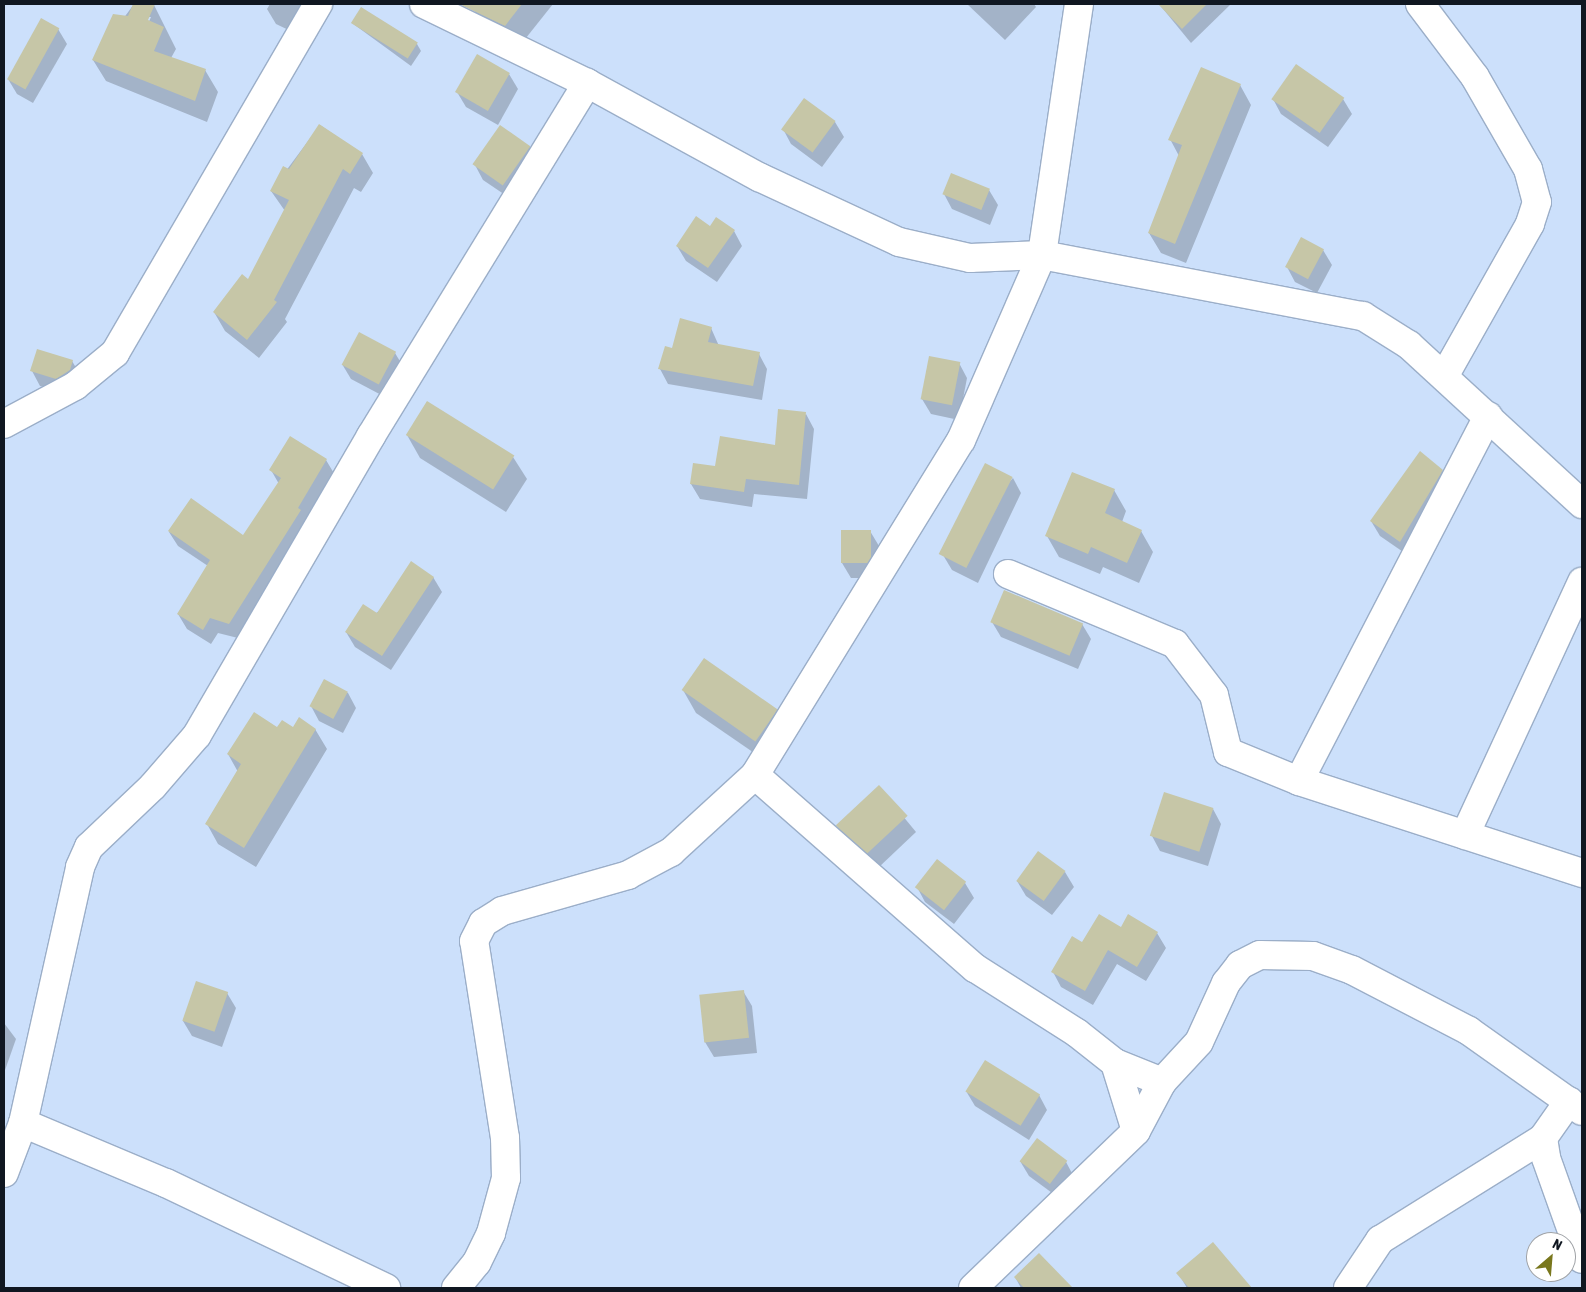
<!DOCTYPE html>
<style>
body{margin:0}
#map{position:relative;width:1586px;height:1292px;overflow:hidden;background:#cce0fb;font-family:"Asap Condensed",sans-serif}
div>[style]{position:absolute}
.shadow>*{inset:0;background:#0003}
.building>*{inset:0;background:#c6c6a7;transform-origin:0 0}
.roads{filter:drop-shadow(1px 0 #9baec8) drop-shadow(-1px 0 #9baec8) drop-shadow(0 1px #9baec8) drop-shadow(0 -1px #9baec8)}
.street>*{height:28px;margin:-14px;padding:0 14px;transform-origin:14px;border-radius:14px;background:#fff}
span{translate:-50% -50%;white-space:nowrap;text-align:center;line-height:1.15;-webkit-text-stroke:4px #fff;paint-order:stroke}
.frame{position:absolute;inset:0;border:5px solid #101721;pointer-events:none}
.north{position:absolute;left:1526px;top:1232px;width:50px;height:50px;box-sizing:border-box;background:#fff;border:1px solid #9fa2a6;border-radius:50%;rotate:27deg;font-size:14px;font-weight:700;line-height:20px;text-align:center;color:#101721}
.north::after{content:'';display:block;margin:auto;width:18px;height:22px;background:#79771d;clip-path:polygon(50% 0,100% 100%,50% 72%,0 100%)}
</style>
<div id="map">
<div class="shadow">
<div style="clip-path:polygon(evenodd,134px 4px,154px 5px,176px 49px,171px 58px,205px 70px,218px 92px,207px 122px,106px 81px,93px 60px,134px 4px,148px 17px,151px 17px,147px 26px,148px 17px)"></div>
<div style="clip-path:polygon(270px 4px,307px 4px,297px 34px,276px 24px,267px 9px)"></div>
<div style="clip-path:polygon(479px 4px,553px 4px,518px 48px,487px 32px,474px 10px)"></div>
<div style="clip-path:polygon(967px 4px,1034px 4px,1036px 7px,1005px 40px)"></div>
<div style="clip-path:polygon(1159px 4px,1231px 4px,1191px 43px)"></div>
<div style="clip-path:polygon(352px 23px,417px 44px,421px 51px,411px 66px)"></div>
<div style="clip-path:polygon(58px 29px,67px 44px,33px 103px,17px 94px,8px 79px)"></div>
<div style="clip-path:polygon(509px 74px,518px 89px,498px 125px,466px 107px,457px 92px)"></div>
<div style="clip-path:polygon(1240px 85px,1251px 105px,1186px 263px,1161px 253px,1149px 233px,1179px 156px,1170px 139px)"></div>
<div style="clip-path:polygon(1273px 99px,1343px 99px,1352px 114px,1328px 147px,1281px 114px)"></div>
<div style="clip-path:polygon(804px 100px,835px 122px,844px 137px,822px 167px,791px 144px,783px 129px)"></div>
<div style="clip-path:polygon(320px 125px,362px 154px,373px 173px,361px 192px,354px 188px,285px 319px,287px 322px,259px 358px,225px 331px,214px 312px,248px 281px,285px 211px,271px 191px)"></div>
<div style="clip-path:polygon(529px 146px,537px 161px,511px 199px,483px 180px,475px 165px)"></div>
<div style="clip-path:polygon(989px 190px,998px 205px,990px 225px,952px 209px,944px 194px)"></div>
<div style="clip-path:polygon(710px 228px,734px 231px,742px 246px,717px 282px,686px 261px,677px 246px)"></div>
<div style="clip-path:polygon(1323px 250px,1332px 265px,1317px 293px,1295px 282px,1287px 267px)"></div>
<div style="clip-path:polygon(711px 328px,719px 346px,759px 354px,767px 369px,762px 400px,668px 384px,660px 369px,673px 349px)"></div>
<div style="clip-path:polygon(395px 353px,404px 368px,387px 398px,351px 379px,342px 364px)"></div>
<div style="clip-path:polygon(72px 361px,81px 376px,65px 393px,40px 386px,32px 371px)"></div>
<div style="clip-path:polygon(959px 363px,967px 378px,959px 420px,931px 414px,922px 399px)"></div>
<div style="clip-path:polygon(427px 402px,513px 457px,527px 479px,506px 512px,420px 458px,407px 435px)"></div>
<div style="clip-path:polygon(806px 414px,814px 429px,807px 499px,754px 494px,752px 507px,700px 499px,691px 484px,716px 467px,776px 446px)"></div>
<div style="clip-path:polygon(290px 438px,326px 460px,335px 475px,238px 638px,218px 633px,211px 644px,187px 629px,178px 614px,208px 566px,178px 546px,169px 532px,244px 537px,279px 484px,271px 470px)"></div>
<div style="clip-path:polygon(1442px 470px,1450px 486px,1409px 556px,1380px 536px,1371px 521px)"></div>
<div style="clip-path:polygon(1013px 478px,1021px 493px,978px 583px,952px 570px,943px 555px)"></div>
<div style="clip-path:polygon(1114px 490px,1126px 511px,1122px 522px,1141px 531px,1153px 552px,1139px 583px,1103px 567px,1100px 574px,1059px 557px,1047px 536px)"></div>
<div style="clip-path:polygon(870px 531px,879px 546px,875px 578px,851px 578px,842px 563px)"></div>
<div style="clip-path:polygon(433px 577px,442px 592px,391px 670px,355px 647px,346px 632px)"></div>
<div style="clip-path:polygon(992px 622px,1082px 624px,1091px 639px,1078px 669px,1001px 637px)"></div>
<div style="clip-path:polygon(324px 681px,348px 693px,356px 708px,343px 733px,319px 721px,311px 706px)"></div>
<div style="clip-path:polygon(683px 690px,776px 711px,789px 733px,770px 764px,696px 713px)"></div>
<div style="clip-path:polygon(278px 728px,315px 729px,327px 749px,256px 867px,218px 844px,207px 824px,238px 772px,228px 754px)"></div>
<div style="clip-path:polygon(879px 787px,916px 832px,878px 868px,847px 841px,838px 826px)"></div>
<div style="clip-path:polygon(1213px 809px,1221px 824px,1208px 866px,1160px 851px,1152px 836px)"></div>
<div style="clip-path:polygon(1065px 872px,1074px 887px,1052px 915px,1026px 896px,1017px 881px)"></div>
<div style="clip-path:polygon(965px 883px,974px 898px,954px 924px,925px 902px,917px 887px)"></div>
<div style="clip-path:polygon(1121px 929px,1157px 933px,1166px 948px,1146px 981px,1117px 964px,1093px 1005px,1061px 987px,1053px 972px,1083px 944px)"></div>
<div style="clip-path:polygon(743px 991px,752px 1006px,757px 1053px,714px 1057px,705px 1042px)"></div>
<div style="clip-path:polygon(227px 993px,236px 1008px,222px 1047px,192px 1036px,183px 1021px)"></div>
<div style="clip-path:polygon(4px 1023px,16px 1039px,4px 1073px)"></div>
<div style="clip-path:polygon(966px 1091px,1039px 1095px,1047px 1110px,1029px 1140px,975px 1106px)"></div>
<div style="clip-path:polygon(1020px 1161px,1066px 1162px,1074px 1177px,1059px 1198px,1029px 1176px)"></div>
<div style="clip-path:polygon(1039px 1254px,1071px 1288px,1021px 1288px,1015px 1277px)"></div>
<div style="clip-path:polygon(1178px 1273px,1245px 1282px,1248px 1288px,1187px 1288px)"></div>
</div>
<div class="building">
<div style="clip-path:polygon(133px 4px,155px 4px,148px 20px,164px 27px,154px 51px,206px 69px,195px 101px,92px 60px,113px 14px,128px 16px)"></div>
<div style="clip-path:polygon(459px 4px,522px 4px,505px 26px)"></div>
<div style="clip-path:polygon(1158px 4px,1207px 4px,1182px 29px)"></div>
<div style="left:361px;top:7px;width:67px;height:19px;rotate:32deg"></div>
<div style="left:41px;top:18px;width:21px;height:70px;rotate:29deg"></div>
<div style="left:477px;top:54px;width:38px;height:44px;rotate:30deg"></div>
<div style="left:1296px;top:64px;width:59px;height:43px;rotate:35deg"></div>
<div style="clip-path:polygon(1201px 67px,1241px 84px,1175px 244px,1148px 233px,1182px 145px,1168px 140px)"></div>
<div style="left:804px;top:98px;width:39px;height:39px;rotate:36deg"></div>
<div style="clip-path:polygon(319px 124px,363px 153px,350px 174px,343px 169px,274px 300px,277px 302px,247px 340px,213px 312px,242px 274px,248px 279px,289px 200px,270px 191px,283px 166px,289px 169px)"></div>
<div style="left:500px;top:125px;width:37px;height:48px;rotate:35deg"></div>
<div style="left:951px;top:173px;width:42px;height:23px;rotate:22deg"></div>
<div style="clip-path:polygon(696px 216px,710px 226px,716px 217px,735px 230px,708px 268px,676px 246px)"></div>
<div style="left:1301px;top:237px;width:26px;height:34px;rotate:28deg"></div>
<div style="clip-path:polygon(680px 318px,712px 327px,708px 342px,760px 352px,753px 386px,658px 369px,665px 346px,672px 348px)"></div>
<div style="left:359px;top:332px;width:42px;height:37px;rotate:28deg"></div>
<div style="clip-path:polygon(37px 349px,73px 360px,70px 370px,56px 379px,30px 371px)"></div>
<div style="left:929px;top:356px;width:32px;height:44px;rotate:11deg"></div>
<div style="left:427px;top:401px;width:103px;height:40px;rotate:32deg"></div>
<div style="clip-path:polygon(778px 409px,806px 412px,799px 485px,746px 479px,744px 492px,690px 484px,693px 463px,715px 466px,720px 436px,775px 445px)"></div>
<div style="clip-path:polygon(290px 436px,327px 459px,298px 508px,301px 510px,229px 624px,210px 618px,203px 630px,177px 614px,210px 560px,168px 531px,191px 498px,243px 535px,281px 478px,269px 470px)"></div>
<div style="clip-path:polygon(1420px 451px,1443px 470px,1400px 542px,1370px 521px)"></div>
<div style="left:985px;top:463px;width:31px;height:102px;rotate:27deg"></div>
<div style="clip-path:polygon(1072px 472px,1115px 489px,1105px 513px,1142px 530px,1127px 563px,1091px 547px,1088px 554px,1045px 536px)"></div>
<div style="left:841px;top:530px;width:30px;height:33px"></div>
<div style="clip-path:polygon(411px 561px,434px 577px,382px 656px,345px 632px,363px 604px,377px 613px)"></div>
<div style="left:1004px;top:590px;width:86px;height:35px;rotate:23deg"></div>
<div style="left:704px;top:658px;width:90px;height:39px;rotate:35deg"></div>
<div style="left:324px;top:679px;width:27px;height:31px;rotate:28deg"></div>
<div style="clip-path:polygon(254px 712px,277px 727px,282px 720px,293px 727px,299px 717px,316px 729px,244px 848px,205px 824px,241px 764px,227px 754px)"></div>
<div style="left:879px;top:785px;width:42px;height:59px;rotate:47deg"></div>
<div style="left:1164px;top:792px;width:52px;height:46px;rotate:18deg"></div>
<div style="left:1038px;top:851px;width:34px;height:37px;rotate:36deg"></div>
<div style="left:937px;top:859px;width:37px;height:36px;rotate:38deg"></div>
<div style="clip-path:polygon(1099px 914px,1121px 927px,1128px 914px,1158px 932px,1137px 967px,1108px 950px,1085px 991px,1051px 972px,1072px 936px,1082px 942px)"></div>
<div style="left:196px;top:981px;width:34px;height:42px;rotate:19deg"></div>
<div style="left:744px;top:990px;width:48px;height:45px;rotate:84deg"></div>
<div style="left:985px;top:1060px;width:65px;height:37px;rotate:32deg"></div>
<div style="left:1037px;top:1138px;width:38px;height:29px;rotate:37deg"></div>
<div style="clip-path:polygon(1213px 1242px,1252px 1288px,1189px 1288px,1176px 1273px)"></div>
<div style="clip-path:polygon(1039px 1253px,1073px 1288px,1024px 1288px,1014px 1277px)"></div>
</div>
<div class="roads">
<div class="street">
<div style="left:424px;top:4px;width:181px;rotate:25.9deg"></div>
<div style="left:587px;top:83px;width:196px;rotate:28.7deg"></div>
<div style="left:759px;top:177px;width:154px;rotate:24.9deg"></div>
<div style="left:899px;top:242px;width:73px;rotate:12.7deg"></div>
<div style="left:970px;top:258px;width:72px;rotate:-2.4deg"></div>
<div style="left:1042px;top:255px;width:327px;rotate:10.8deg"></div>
<div style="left:1363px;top:316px;width:54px;rotate:32.2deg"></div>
<div style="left:1409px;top:345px;width:235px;rotate:42.6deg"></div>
<div style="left:1079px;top:4px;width:254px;rotate:98.4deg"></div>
<div style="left:1042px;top:255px;width:202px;rotate:113.6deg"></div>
<div style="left:961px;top:440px;width:393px;rotate:121.6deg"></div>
<div style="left:755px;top:775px;width:293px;rotate:41.3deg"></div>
<div style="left:975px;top:968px;width:121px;rotate:32.5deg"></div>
<div style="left:1077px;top:1033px;width:48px;rotate:38.3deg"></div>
<div style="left:1115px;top:1063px;width:51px;rotate:22deg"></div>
<div style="left:1420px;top:4px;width:91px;rotate:53deg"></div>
<div style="left:1475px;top:77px;width:106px;rotate:60.1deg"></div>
<div style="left:1528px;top:169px;width:34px;rotate:75deg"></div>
<div style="left:1537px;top:202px;width:23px;rotate:108deg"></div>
<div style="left:1530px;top:224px;width:173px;rotate:119.4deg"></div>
<div style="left:4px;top:424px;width:81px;rotate:-28.2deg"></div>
<div style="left:75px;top:386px;width:52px;rotate:-39.5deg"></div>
<div style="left:115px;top:353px;width:404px;rotate:-59.8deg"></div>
<div style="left:1008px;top:574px;width:181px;rotate:22.7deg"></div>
<div style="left:1175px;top:644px;width:64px;rotate:52.6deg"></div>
<div style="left:1214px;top:695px;width:59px;rotate:76.2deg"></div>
<div style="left:1228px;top:752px;width:77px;rotate:22.2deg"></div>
<div style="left:1299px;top:781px;width:298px;rotate:18deg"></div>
<div style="left:1299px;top:781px;width:411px;rotate:-62.6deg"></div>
<div style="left:1465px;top:835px;width:279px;rotate:-65.2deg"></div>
<div style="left:1115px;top:1063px;width:71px;rotate:72.8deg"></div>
<div style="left:1569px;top:1101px;width:45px;rotate:125.1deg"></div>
<div style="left:1543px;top:1138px;width:20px;rotate:81deg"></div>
<div style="left:1546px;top:1158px;width:107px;rotate:70.4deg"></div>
<div style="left:23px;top:1123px;width:155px;rotate:22.8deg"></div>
<div style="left:166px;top:1183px;width:244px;rotate:25.5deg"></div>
<div style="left:4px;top:1173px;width:53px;rotate:-69.2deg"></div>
<div style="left:23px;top:1123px;width:262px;rotate:-77.4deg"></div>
<div style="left:80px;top:867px;width:22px;rotate:-66deg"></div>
<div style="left:89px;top:847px;width:88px;rotate:-43.6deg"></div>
<div style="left:153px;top:786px;width:67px;rotate:-49.2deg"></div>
<div style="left:197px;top:735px;width:346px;rotate:-59.8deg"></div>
<div style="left:371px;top:436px;width:414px;rotate:-58.5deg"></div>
<div style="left:456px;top:1288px;width:33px;rotate:-51deg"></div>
<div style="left:477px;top:1262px;width:32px;rotate:-64deg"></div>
<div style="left:491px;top:1233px;width:57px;rotate:-74.7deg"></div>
<div style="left:506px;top:1178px;width:40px;rotate:-91.4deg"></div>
<div style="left:505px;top:1138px;width:199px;rotate:-98.9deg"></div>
<div style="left:474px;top:941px;width:20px;rotate:-63deg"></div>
<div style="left:483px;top:923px;width:22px;rotate:-32deg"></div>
<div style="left:502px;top:911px;width:131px;rotate:-15.9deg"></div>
<div style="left:628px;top:875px;width:49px;rotate:-28.1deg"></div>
<div style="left:671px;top:852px;width:114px;rotate:-42.5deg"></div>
<div style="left:973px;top:1288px;width:226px;rotate:-43.9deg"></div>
<div style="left:1136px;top:1131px;width:55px;rotate:-62deg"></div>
<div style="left:1162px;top:1082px;width:54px;rotate:-47.2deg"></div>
<div style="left:1199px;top:1042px;width:65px;rotate:-65.4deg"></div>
<div style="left:1226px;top:983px;width:23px;rotate:-52deg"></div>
<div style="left:1240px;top:965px;width:22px;rotate:-27deg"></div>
<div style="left:1260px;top:955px;width:53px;rotate:1.1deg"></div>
<div style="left:1313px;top:956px;width:41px;rotate:19.7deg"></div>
<div style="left:1352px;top:970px;width:132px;rotate:27.5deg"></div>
<div style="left:1469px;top:1031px;width:138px;rotate:35.3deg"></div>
<div style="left:1348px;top:1288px;width:58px;rotate:-56.3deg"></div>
<div style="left:1380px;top:1240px;width:192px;rotate:-32deg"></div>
</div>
</div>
<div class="frame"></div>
<div class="north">N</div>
</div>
